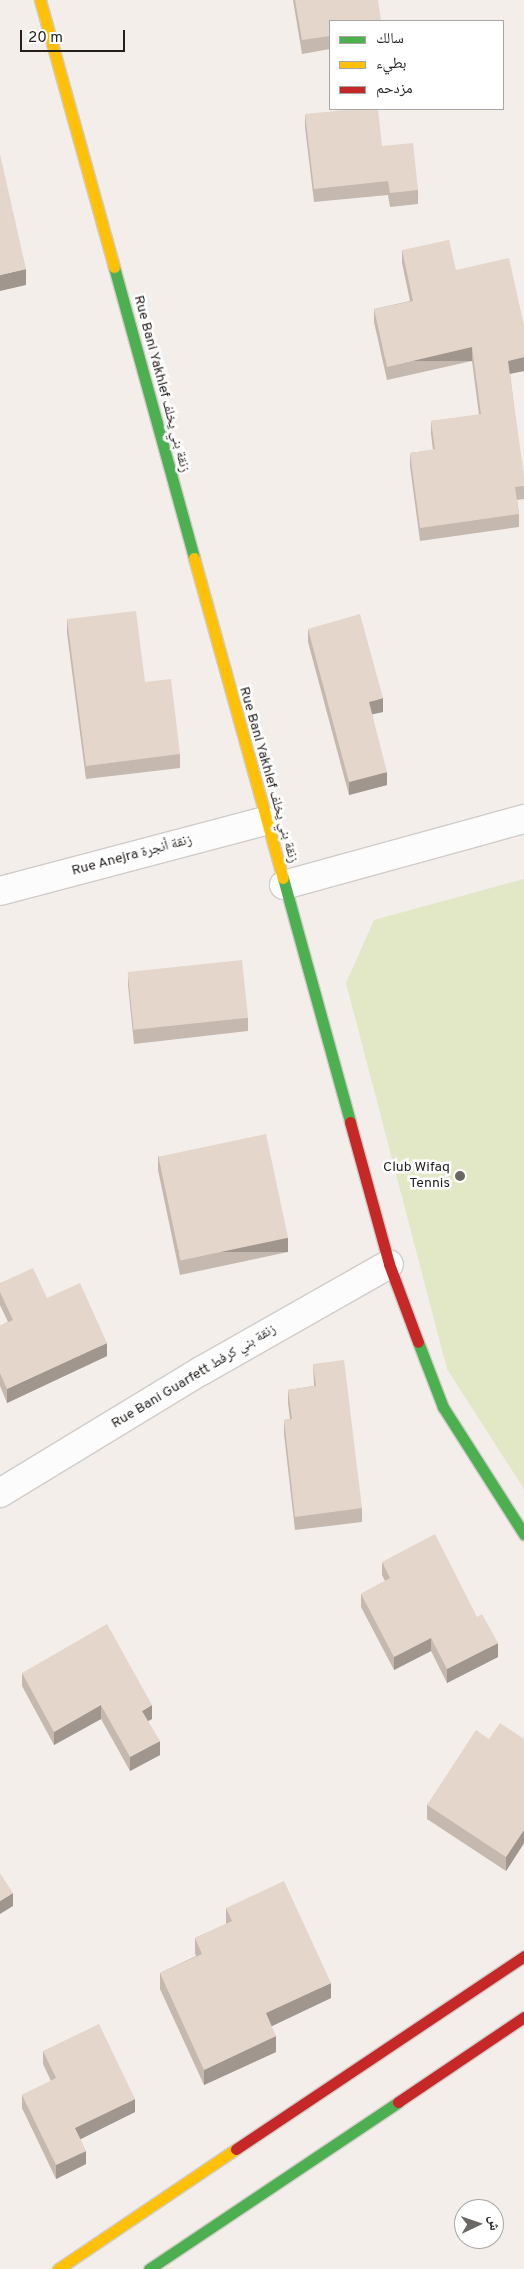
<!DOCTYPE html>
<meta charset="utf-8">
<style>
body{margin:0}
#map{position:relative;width:524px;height:2269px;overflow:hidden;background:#f3eeea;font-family:Overpass,"Noto Naskh Arabic",sans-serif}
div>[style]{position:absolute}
.green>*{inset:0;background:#e2e7c6}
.roads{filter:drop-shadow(1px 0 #d0ccc9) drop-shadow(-1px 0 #d0ccc9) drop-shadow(0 1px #d0ccc9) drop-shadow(0 -1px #d0ccc9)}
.street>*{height:28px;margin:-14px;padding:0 14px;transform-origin:14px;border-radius:14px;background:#fdfcfc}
.fast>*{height:11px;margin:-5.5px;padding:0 5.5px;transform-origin:5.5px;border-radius:5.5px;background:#4caf50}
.slow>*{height:11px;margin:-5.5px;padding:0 5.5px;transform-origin:5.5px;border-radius:5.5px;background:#ffc107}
.jam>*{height:11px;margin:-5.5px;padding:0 5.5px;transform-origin:5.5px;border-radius:5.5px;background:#c62828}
.wall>*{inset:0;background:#c4b8af}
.shaded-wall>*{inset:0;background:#a0968e;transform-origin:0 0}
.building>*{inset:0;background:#e4d6cb;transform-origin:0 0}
.dots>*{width:14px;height:14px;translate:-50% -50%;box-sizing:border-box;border:2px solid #fff;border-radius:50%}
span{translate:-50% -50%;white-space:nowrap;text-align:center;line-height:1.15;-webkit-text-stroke:5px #fff;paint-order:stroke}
.street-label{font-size:14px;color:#221f1d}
.poi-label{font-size:14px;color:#221f1d}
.right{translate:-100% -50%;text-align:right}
.legend{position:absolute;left:329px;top:20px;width:175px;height:90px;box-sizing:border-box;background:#fff;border:1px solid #a7a5a5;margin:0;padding:6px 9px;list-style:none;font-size:15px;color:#221f1d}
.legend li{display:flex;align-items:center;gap:10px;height:25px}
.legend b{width:25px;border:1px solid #a7a5a5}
.north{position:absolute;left:454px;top:2199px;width:50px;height:50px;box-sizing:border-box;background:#fff;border:1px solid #a7a5a5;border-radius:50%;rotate:87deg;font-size:14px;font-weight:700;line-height:20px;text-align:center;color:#221f1d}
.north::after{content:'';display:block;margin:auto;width:18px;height:22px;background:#6b6765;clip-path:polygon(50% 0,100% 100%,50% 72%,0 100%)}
.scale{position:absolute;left:20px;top:30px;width:105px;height:22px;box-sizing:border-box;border:2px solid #221f1d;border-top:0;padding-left:6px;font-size:15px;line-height:18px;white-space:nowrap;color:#221f1d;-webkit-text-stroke:4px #fff;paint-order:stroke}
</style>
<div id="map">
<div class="green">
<div style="clip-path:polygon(524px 879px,524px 1489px,447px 1369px,346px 983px,374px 920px)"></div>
</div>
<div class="roads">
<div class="street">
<div style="left:284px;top:885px;width:249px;rotate:-15.4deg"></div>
<div style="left:0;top:891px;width:274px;rotate:-14.8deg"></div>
<div style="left:0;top:1493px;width:235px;rotate:-31.3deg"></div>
<div style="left:201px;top:1371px;width:216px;rotate:-29.6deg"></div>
</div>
<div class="fast">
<div style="left:114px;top:267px;width:302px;rotate:74.6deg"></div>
<div style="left:283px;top:878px;width:253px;rotate:74.6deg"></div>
<div style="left:418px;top:1342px;width:70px;rotate:69deg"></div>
<div style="left:443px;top:1407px;width:151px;rotate:57.5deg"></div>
<div style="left:149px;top:2269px;width:300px;rotate:-33.8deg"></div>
</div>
<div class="slow">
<div style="left:40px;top:0;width:277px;rotate:74.5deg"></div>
<div style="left:194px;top:558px;width:332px;rotate:74.5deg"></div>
<div style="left:58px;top:2269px;width:215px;rotate:-34deg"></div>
</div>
<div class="jam">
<div style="left:350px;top:1122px;width:147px;rotate:74.6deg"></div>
<div style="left:389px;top:1264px;width:83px;rotate:69.6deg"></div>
<div style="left:398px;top:2102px;width:152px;rotate:-34deg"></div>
<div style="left:236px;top:2149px;width:347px;rotate:-33.8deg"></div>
</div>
</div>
<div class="wall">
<div style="clip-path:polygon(293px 0,378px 0,330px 21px,330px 49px,302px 54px)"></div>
<div style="clip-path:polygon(305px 114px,382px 146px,418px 190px,418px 204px,390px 207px,388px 195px,314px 202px,305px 127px)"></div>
<div style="clip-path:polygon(402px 250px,456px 270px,524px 326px,524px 371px,510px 374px,524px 486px,524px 499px,517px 500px,519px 514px,519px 527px,420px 541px,410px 466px,410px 453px,433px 450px,431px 434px,431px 421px,479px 415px,472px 361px,387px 380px,374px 322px,374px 309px,410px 301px,402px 263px)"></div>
<div style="clip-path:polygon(67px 619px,145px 682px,180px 754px,180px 768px,86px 779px,67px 633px)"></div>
<div style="clip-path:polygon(308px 629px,383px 712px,372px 714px,387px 785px,349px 795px,308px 642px)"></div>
<div style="clip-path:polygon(128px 972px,248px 1018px,248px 1031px,134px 1044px,128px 985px)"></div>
<div style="clip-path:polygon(158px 1156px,288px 1252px,180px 1275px,158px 1170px)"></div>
<div style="clip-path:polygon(0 1283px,47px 1298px,107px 1356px,7px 1403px,0 1386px,0 1326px,8px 1322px,0 1305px)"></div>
<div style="clip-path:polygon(313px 1364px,362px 1508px,362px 1522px,295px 1530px,284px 1434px,284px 1420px,290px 1419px,288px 1403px,288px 1390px,314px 1386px)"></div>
<div style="clip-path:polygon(382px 1562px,498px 1657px,447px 1683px,431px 1651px,394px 1670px,361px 1607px,361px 1594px,385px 1581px,382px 1575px)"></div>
<div style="clip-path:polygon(22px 1673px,152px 1719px,148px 1721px,160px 1755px,130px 1771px,101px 1719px,54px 1745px,22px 1686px)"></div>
<div style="clip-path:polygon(489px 1739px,524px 1739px,524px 1843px,506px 1871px,427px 1819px,427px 1805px)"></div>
<div style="clip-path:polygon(226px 1908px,331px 1998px,271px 2026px,276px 2052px,204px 2085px,160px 1989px,160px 1973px,196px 1956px,195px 1953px,195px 1938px,226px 1924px)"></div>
<div style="clip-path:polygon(43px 2051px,135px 2112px,80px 2139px,86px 2164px,56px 2179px,22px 2108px,22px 2095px,51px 2081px,43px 2064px)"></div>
</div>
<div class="shaded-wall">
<div style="clip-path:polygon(26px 269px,26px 285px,0 291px,0 275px)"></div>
<div style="left:472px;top:347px;width:14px;height:87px;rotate:90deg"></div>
<div style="clip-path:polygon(524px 357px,524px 371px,508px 374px,508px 361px)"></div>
<div style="clip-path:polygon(383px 698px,383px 712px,369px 715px,369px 702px)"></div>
<div style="clip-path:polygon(387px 772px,387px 785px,349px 795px,349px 782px)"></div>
<div style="left:288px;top:1238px;width:14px;height:110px;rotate:90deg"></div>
<div style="clip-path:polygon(107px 1343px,107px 1356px,7px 1403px,7px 1389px)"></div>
<div style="clip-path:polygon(431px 1638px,431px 1651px,394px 1670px,394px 1657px)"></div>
<div style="clip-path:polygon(498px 1643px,498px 1657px,447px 1683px,447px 1669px)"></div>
<div style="clip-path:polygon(101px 1705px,101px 1719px,54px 1745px,54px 1732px)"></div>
<div style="clip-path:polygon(152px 1705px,152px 1719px,142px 1724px,142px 1711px)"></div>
<div style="clip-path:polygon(160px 1741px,160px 1755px,130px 1771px,130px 1757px)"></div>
<div style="clip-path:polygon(524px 1830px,524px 1843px,506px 1871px,506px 1857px)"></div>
<div style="clip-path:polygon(13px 1893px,13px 1906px,0 1914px,0 1901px)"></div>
<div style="clip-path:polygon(331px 1983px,331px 1998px,266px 2029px,266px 2013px)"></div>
<div style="clip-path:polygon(276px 2036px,276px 2052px,204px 2085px,204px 2070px)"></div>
<div style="clip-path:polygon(135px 2099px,135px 2112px,75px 2142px,75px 2128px)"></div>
<div style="clip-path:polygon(86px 2151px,86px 2164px,56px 2179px,56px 2165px)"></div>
</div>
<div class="building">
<div style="clip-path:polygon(295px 0,378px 0,381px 21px,330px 21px,330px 36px,302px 40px)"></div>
<div style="clip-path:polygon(355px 109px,378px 109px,382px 146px,413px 143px,418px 190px,390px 193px,388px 181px,314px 189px,305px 114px)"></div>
<div style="clip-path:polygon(0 154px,26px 269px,0 275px)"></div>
<div style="clip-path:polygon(449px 240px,456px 270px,509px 258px,524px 326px,524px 357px,508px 361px,524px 476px,524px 486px,515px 487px,519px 514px,420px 528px,410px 453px,435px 449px,431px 421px,481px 414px,472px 347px,387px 367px,374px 309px,413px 301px,402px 250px)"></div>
<div style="clip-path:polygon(136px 611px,145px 682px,171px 679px,180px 754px,86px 766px,67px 619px)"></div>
<div style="clip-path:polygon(360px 614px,383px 698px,369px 702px,387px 772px,349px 782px,308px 629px)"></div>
<div style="left:242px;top:960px;width:58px;height:115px;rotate:84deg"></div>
<div style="left:266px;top:1134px;width:106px;height:110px;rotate:78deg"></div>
<div style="clip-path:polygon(33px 1268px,47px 1298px,80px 1283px,107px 1343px,7px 1389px,0 1373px,0 1326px,13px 1320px,0 1292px,0 1283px)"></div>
<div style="clip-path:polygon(344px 1360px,362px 1508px,295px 1517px,284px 1420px,292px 1419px,288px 1390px,316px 1386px,313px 1364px)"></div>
<div style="clip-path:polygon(435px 1534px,477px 1617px,482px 1614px,498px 1643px,447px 1669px,431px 1638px,394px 1657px,361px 1594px,390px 1578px,382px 1562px)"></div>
<div style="clip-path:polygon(107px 1624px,152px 1705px,142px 1711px,160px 1741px,130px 1757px,101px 1705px,54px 1732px,22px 1673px)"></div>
<div style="clip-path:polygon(500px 1723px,524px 1739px,524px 1830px,506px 1857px,427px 1805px,476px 1730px,489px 1739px)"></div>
<div style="clip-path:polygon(0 1873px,13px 1893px,0 1901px)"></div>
<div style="clip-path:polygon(284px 1881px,331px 1983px,266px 2013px,276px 2036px,204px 2070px,160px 1973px,202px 1954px,195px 1938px,232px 1921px,226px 1908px)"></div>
<div style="clip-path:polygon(99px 2024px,135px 2099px,75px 2128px,86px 2151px,56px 2165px,22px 2095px,56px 2078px,43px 2051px)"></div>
</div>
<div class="dots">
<div style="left:460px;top:1176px;background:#6b6765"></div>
</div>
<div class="street-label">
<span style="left:161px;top:384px;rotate:75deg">Rue Bani Yakhlef زنقة بني يخلف</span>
<span style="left:268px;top:775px;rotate:74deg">Rue Bani Yakhlef زنقة بني يخلف</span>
<span style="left:132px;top:856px;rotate:-15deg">Rue Anejra زنقة أنجرة</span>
<span style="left:194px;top:1377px;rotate:-31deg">Rue Bani Guarfett زنقة بني كرفط</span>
</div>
<div class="poi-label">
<span class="right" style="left:450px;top:1176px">Club Wifaq<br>Tennis</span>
</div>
<ul class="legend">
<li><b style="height:6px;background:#4caf50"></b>سالك</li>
<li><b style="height:6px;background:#ffc107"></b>بطيء</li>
<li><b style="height:6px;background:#c62828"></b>مزدحم</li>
</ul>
<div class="north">ش</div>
<div class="scale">20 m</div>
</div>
